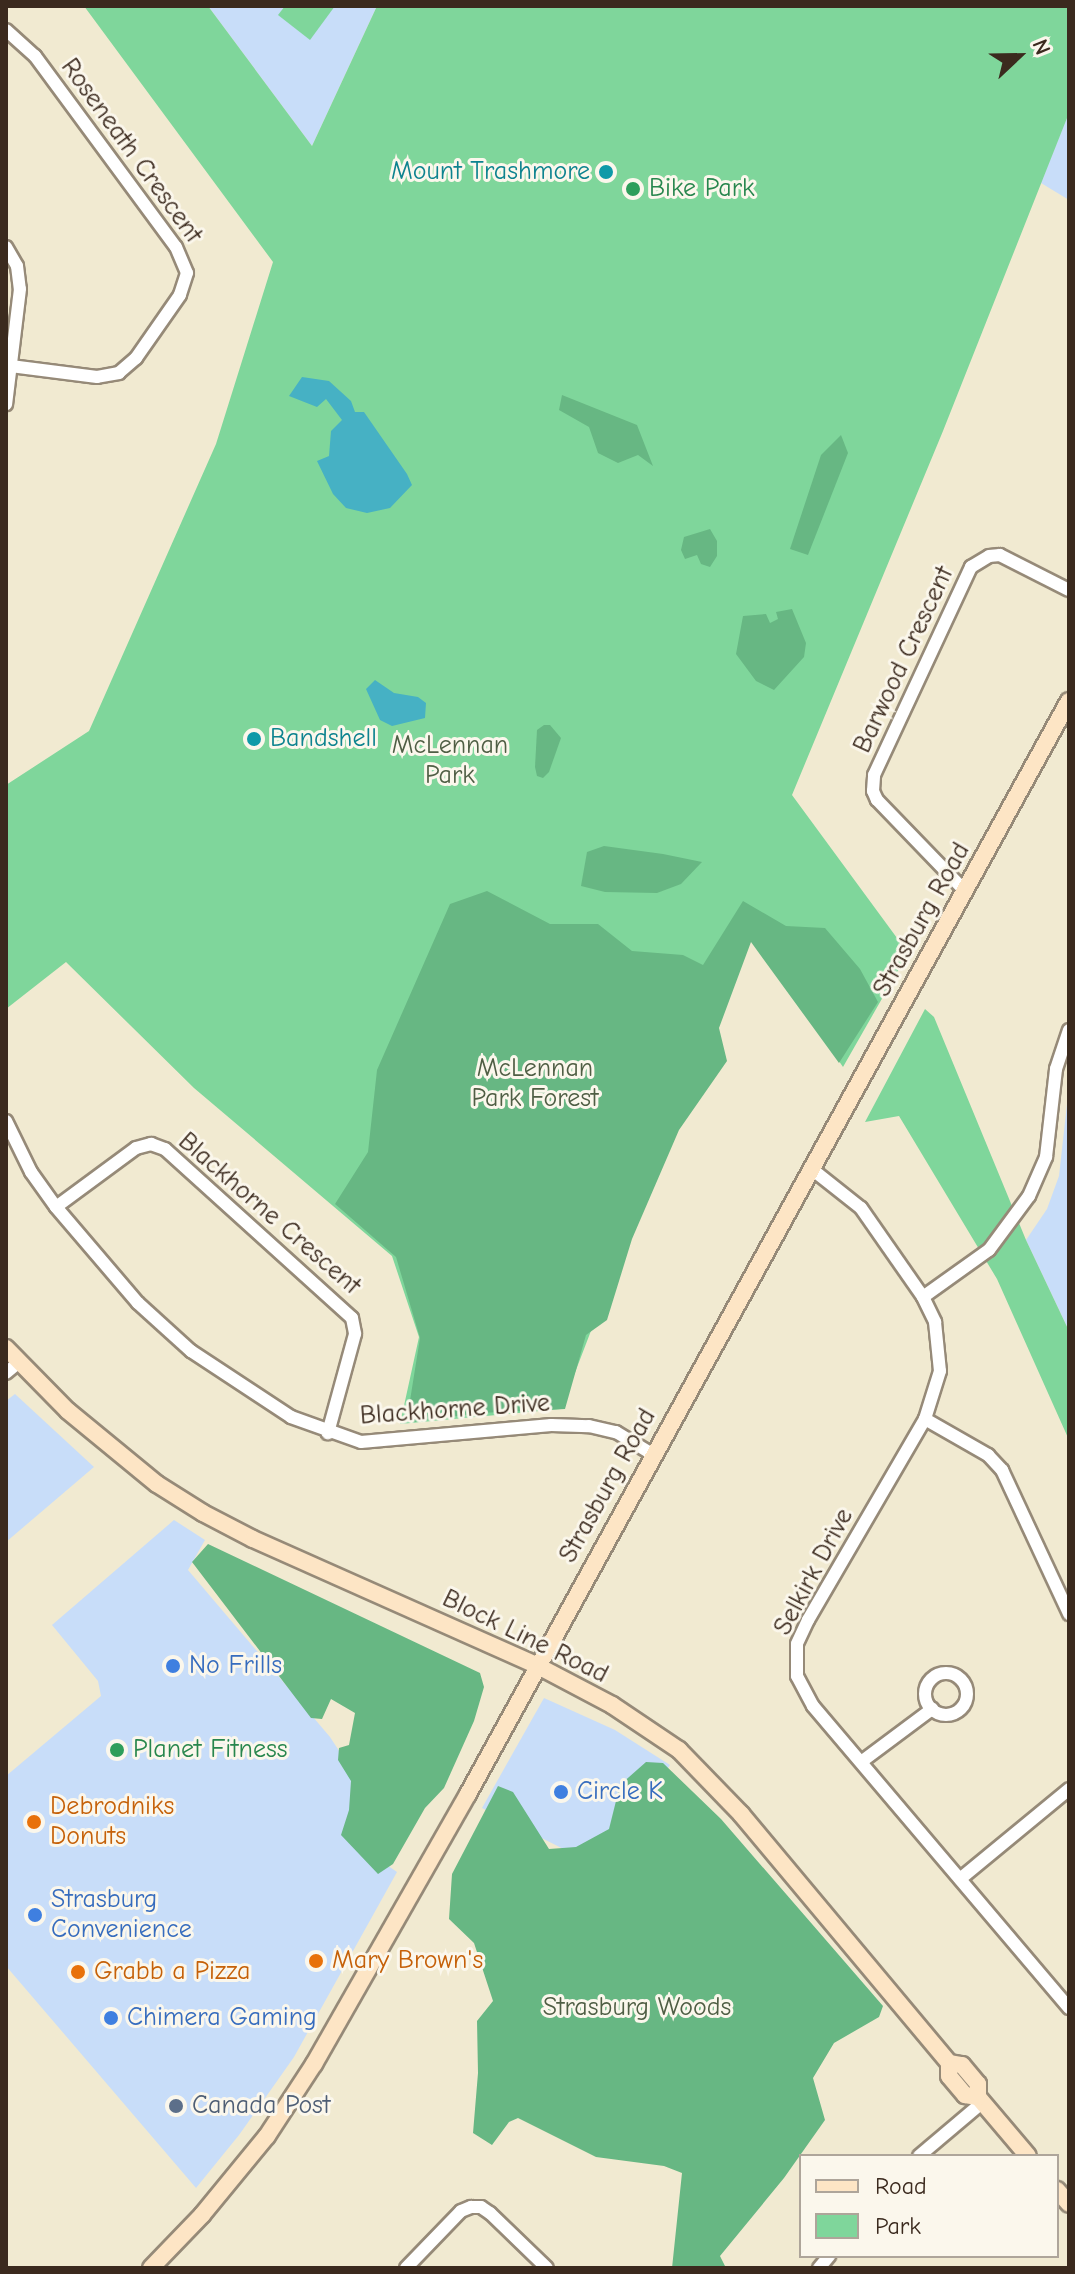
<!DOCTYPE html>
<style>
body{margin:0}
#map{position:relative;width:1075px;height:2274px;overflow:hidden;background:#f1ead1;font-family:"Comic Neue",sans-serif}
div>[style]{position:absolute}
.built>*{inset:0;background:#c8ddf9}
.green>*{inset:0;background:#7fd69b}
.forest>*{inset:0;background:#67b783}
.water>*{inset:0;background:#46b1c4}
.roads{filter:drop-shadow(2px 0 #968a78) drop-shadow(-2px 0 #968a78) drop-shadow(0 2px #968a78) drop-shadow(0 -2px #968a78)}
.street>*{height:12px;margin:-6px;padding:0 6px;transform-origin:6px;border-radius:6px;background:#fff}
.street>.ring{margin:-6px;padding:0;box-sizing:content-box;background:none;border:12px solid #fff;border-radius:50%}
.secondary>*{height:16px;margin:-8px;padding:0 8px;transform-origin:8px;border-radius:8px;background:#fde5c5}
.dots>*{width:22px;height:22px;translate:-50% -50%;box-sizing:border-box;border:4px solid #fbf7ec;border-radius:50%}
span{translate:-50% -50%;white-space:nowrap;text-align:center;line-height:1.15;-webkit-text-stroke:6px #fbf7ec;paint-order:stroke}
.street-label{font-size:26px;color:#3b2a1e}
.culture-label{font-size:26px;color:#0d838f}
.right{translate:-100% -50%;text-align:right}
.left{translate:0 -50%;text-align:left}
.leisure-label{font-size:26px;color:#27864d}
.park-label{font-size:26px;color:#4f5e44}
.shop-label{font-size:26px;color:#366cbe}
.food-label{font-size:26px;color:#c56008}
.service-label{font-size:26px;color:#4e5e75}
.frame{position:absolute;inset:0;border:8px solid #3b2a1e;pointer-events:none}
.legend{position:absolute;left:799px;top:2154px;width:260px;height:104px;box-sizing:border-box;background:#fbf7ec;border:2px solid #aea59a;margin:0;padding:10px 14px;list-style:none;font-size:24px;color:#3b2a1e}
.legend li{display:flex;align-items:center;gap:16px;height:40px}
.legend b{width:40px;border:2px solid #aea59a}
.north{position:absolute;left:979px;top:16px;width:80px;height:80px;-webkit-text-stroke:6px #fbf7ec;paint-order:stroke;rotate:68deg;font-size:22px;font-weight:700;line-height:32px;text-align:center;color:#3b2a1e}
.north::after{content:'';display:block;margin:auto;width:28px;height:36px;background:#3b2a1e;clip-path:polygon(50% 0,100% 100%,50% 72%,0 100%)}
</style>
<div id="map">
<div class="built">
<div style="clip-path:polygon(208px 6px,377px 6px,312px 146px)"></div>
<div style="clip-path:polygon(1069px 112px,1069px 200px,1041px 183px)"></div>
<div style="clip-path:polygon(1069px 1086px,1069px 1331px,1026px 1240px,1047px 1209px,1059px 1176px)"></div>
<div style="clip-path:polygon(15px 1394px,94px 1467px,6px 1542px,6px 1401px)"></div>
<div style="clip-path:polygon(174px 1520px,205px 1540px,188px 1570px,330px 1737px,366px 1792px,346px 1837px,397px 1872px,294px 2057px,239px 2135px,196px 2188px,6px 1966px,6px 1776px,101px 1696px,98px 1681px,52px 1625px)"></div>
<div style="clip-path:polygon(544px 1698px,615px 1730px,670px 1765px,603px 1869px,482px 1808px)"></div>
</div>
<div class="green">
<div style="clip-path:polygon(84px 6px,208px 6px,312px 146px,377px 6px,1069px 6px,1069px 113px,943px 431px,792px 795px,908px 953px,843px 1067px,750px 931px,716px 1005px,561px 1409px,400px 1424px,419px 1337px,392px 1256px,194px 1088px,66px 962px,6px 1009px,6px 785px,89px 731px,216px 444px,273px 262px)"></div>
<div style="clip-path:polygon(285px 6px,335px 6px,310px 40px,278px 15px)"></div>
<div style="clip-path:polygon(925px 1009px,934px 1017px,1026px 1240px,1069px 1331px,1069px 1440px,997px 1279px,899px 1116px,865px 1122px)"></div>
</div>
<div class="forest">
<div style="clip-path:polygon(562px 395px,637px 425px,653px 466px,638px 455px,618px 463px,598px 453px,589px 427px,559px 410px)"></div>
<div style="clip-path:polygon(841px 435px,848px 453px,808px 555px,790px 549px,821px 455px)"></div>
<div style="clip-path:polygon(710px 529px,717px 541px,717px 556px,710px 567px,701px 564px,697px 555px,685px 559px,681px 550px,684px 537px)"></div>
<div style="clip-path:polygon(792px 609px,806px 643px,804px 657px,774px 690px,756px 681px,736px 654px,743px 616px,766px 614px,770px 623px,778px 619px,776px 612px)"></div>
<div style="clip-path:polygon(544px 725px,550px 725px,561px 738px,549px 772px,543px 778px,537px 776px,535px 767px,537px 730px)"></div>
<div style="clip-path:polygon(604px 846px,663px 854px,702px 862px,681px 884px,657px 893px,605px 892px,581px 886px,587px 852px)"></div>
<div style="clip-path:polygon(487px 891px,550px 924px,598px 924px,632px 951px,683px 955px,703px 965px,743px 901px,786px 926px,825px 928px,860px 969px,878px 1002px,839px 1063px,751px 942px,719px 1028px,727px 1061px,679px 1130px,632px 1239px,607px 1320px,586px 1335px,565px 1409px,480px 1413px,413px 1422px,408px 1413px,420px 1338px,396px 1257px,335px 1204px,368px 1152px,377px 1070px,450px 904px)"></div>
<div style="clip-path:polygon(208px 1544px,480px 1673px,484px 1687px,474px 1721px,444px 1788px,425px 1808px,393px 1864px,378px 1874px,341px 1835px,349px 1810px,351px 1781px,338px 1760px,339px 1748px,349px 1745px,355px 1713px,331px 1699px,322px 1719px,311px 1718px,192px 1562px)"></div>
<div style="clip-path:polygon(646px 1762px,663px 1763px,721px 1819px,883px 2006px,879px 2017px,834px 2043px,813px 2078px,825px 2120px,784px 2178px,720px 2256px,726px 2268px,672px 2268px,682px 2173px,664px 2166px,596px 2157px,518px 2118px,509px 2122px,492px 2145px,473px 2133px,478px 2073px,477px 2021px,493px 2001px,474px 1943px,449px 1919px,452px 1874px,498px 1786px,513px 1792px,549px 1849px,576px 1847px,609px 1829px,620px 1785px)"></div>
</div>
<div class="water">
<div style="clip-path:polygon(302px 377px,329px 381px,351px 401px,355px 412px,364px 412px,407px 474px,412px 485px,390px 508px,367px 513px,346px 508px,333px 494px,317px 461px,329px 456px,331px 431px,342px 420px,326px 399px,317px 407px,289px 396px)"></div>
<div style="clip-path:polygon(375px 680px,394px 693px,418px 697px,426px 703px,425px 718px,392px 726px,380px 720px,366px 689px)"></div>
</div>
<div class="roads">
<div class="street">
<div style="left:6px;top:30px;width:39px;rotate:42deg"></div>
<div style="left:35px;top:56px;width:237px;rotate:53.6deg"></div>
<div style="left:176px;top:247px;width:28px;rotate:67deg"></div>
<div style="left:187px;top:273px;width:23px;rotate:108deg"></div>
<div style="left:180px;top:295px;width:77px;rotate:124.9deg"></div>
<div style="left:136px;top:358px;width:23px;rotate:139deg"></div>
<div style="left:119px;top:373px;width:22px;rotate:170deg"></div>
<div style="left:97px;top:377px;width:87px;rotate:-172.7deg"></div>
<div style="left:6px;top:247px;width:22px;rotate:60deg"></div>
<div style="left:17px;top:266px;width:23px;rotate:83deg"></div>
<div style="left:20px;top:289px;width:116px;rotate:96.9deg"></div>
<div style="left:965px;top:891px;width:127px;rotate:-134deg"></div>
<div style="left:877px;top:800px;width:10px;rotate:-114deg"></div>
<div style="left:873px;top:791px;width:16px;rotate:-86deg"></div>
<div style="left:874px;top:775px;width:230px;rotate:-65deg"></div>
<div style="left:971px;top:567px;width:21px;rotate:-31deg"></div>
<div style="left:989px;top:556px;width:11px;rotate:-5deg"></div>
<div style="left:1000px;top:555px;width:77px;rotate:26.9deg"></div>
<div style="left:6px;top:1121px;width:57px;rotate:63.9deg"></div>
<div style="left:31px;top:1172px;width:43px;rotate:54.5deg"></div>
<div style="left:56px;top:1207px;width:126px;rotate:49.5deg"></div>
<div style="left:138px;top:1303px;width:72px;rotate:42.2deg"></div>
<div style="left:191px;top:1351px;width:120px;rotate:33.4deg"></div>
<div style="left:291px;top:1417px;width:74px;rotate:19.7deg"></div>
<div style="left:361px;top:1442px;width:191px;rotate:-5.1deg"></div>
<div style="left:551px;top:1425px;width:38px;rotate:2deg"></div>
<div style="left:589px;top:1426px;width:28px;rotate:13deg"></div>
<div style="left:616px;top:1432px;width:42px;rotate:31.4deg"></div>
<div style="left:813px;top:1170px;width:61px;rotate:38.4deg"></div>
<div style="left:861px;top:1208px;width:108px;rotate:55.1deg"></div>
<div style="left:923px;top:1297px;width:28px;rotate:64deg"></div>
<div style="left:935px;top:1322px;width:49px;rotate:84.2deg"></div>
<div style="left:940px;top:1371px;width:50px;rotate:107.4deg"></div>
<div style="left:925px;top:1419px;width:233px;rotate:120.2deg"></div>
<div style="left:808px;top:1620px;width:26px;rotate:115deg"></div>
<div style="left:797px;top:1644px;width:32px;rotate:90deg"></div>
<div style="left:797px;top:1676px;width:34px;rotate:62deg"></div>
<div style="left:813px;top:1706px;width:396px;rotate:49.7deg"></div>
<div style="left:56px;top:1207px;width:99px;rotate:-36.4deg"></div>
<div style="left:136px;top:1148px;width:16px;rotate:-15deg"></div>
<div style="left:151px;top:1144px;width:15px;rotate:20deg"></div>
<div style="left:165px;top:1149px;width:252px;rotate:42.1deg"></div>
<div style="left:352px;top:1318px;width:16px;rotate:79deg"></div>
<div style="left:355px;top:1334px;width:103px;rotate:105.3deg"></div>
<div style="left:923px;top:1297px;width:81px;rotate:-35.5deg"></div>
<div style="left:989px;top:1250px;width:67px;rotate:-53.5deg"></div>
<div style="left:1029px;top:1196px;width:43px;rotate:-66.4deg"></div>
<div style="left:1046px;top:1157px;width:89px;rotate:-83.5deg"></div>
<div style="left:1056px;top:1069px;width:41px;rotate:-71.6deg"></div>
<div style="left:6px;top:1373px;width:16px;rotate:-40deg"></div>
<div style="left:925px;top:1419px;width:73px;rotate:29.7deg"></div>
<div style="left:988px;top:1455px;width:21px;rotate:47deg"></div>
<div style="left:1002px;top:1470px;width:159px;rotate:65deg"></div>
<div class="ring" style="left:925px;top:1673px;width:30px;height:30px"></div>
<div style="left:861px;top:1762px;width:89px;rotate:-36.7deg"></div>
<div style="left:960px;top:1879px;width:141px;rotate:-39.5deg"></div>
<div style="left:919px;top:2156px;width:84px;rotate:-40.2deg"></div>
<div style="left:406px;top:2268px;width:79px;rotate:-46deg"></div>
<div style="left:461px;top:2211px;width:11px;rotate:-22deg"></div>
<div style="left:471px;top:2207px;width:10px"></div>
<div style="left:481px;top:2207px;width:11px;rotate:34deg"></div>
<div style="left:490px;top:2213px;width:79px;rotate:44deg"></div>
<div style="left:819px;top:2268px;width:16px;rotate:-50deg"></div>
</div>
<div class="secondary">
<div style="left:6px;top:1348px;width:88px;rotate:45.5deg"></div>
<div style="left:68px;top:1411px;width:115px;rotate:39.4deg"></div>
<div style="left:157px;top:1484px;width:54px;rotate:32.2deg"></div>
<div style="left:203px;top:1513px;width:56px;rotate:27.5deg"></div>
<div style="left:253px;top:1539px;width:312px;rotate:24deg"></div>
<div style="left:538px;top:1666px;width:84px;rotate:27.8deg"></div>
<div style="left:612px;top:1705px;width:81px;rotate:33.9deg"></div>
<div style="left:679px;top:1750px;width:89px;rotate:45.9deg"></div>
<div style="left:741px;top:1814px;width:324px;rotate:50.1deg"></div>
<div style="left:949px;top:2063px;width:13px;rotate:90deg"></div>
<div style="left:949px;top:2076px;width:25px;rotate:50deg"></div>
<div style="left:965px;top:2095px;width:13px;rotate:9deg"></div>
<div style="left:978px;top:2097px;width:77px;rotate:49.7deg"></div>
<div style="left:949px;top:2063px;width:13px;rotate:9deg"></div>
<div style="left:962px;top:2065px;width:25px;rotate:50deg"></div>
<div style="left:978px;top:2084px;width:13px;rotate:90deg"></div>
<div style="left:1057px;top:2190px;width:18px;rotate:49deg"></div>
<div style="left:151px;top:2268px;width:74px;rotate:-46.1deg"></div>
<div style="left:202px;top:2215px;width:102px;rotate:-50.6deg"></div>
<div style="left:267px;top:2136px;width:86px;rotate:-56.9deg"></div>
<div style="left:314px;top:2064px;width:311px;rotate:-60.3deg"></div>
<div style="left:468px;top:1794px;width:1247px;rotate:-61.2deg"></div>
</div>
</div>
<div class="dots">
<div style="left:606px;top:172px;background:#0f9aa8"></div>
<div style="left:633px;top:189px;background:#2e9e5b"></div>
<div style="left:254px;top:739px;background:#0f9aa8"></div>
<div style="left:173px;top:1666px;background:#3f7fe0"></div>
<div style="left:117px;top:1750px;background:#2e9e5b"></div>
<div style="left:561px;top:1792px;background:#3f7fe0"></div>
<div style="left:34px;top:1822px;background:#e8710a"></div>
<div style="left:35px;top:1915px;background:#3f7fe0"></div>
<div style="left:316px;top:1961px;background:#e8710a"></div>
<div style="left:78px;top:1972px;background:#e8710a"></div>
<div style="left:111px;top:2018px;background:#3f7fe0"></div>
<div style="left:176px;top:2106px;background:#5c6f8a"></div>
</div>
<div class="street-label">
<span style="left:131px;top:151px;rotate:54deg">Roseneath Crescent</span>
<span style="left:904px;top:660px;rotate:-65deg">Barwood Crescent</span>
<span style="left:922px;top:920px;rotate:-61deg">Strasburg Road</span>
<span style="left:269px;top:1214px;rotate:41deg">Blackhorne Crescent</span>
<span style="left:455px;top:1410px;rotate:-4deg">Blackhorne Drive</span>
<span style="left:608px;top:1486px;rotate:-61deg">Strasburg Road</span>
<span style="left:814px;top:1572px;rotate:-62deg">Selkirk Drive</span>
<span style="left:525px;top:1637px;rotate:26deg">Block Line Road</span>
</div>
<div class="culture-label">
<span class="right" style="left:590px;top:172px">Mount Trashmore</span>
<span class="left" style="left:270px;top:739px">Bandshell</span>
</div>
<div class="leisure-label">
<span class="left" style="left:649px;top:189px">Bike Park</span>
<span class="left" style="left:133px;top:1750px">Planet Fitness</span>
</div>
<div class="park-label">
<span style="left:450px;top:761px">McLennan<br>Park</span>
<span style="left:535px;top:1084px">McLennan<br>Park Forest</span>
<span style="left:637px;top:2008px">Strasburg Woods</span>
</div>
<div class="shop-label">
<span class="left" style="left:189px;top:1666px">No Frills</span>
<span class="left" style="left:577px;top:1792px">Circle K</span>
<span class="left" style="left:51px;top:1915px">Strasburg<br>Convenience</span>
<span class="left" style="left:127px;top:2018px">Chimera Gaming</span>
</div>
<div class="food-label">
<span class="left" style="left:50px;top:1822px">Debrodniks<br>Donuts</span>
<span class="left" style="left:332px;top:1961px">Mary Brown's</span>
<span class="left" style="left:94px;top:1972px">Grabb a Pizza</span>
</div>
<div class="service-label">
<span class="left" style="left:192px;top:2106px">Canada Post</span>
</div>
<div class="frame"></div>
<ul class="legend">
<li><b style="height:10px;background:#fde5c5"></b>Road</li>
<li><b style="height:22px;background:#7fd69b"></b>Park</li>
</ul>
<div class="north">N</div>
</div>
